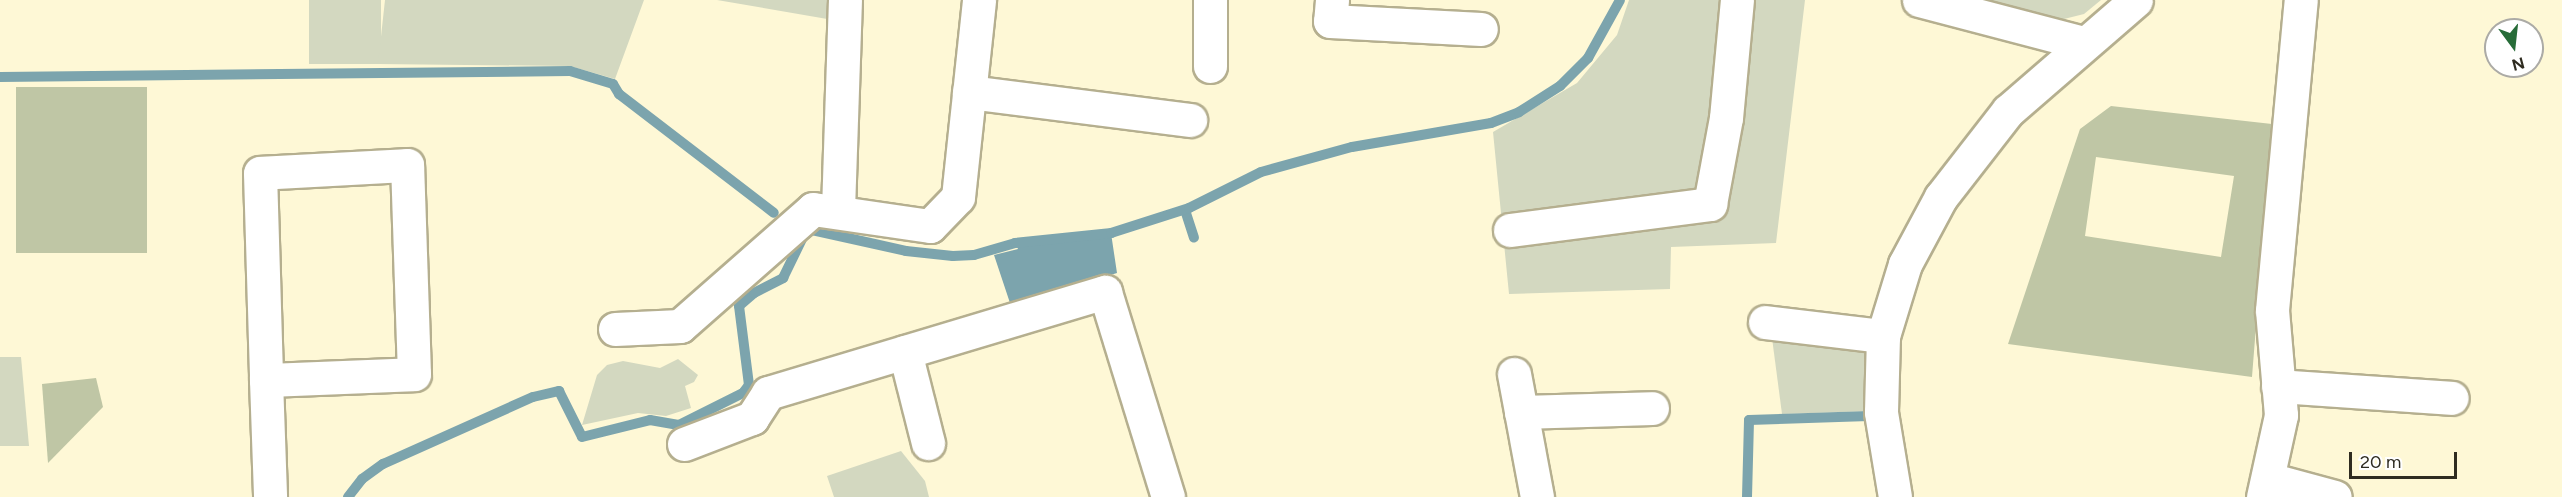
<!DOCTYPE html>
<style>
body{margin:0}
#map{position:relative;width:2562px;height:497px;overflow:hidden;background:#fef8d6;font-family:Figtree,sans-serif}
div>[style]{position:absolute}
.green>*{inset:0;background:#d3d8c0;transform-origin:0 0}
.forest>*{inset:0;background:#bfc6a5;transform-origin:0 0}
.water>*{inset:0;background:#7ca4ad}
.stream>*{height:10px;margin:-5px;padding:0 5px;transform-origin:5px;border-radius:5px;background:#7ca4ad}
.roads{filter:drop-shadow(2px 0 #b5af8f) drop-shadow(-2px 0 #b5af8f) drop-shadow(0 2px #b5af8f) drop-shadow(0 -2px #b5af8f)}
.minor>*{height:33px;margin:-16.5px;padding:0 16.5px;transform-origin:16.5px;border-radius:16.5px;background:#fff}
span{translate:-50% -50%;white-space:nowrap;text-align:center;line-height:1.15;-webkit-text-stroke:5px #fff;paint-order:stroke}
.north{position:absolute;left:2484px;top:18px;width:60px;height:60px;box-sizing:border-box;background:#fff;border:2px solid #acaba6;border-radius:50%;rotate:165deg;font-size:16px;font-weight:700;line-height:24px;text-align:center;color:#2f2c20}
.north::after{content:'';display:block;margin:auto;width:21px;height:27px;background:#276c38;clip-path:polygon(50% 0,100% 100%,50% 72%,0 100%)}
.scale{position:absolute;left:2349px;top:452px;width:108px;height:27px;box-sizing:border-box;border:3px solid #2f2c20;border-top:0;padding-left:8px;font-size:18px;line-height:21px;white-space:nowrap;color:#2f2c20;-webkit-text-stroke:4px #fff;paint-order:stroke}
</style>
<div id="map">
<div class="green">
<div style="left:309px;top:0;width:72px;height:64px"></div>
<div style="clip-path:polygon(385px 0,644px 0,615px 79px,570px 66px,378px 64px)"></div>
<div style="clip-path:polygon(717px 0,834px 0,833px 20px)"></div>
<div style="clip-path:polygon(1629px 0,1805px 0,1776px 243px,1671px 247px,1670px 289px,1509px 294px,1493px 132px,1577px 83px,1617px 35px)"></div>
<div style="clip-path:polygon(1974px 0,2101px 0,2084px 14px,2052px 22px)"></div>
<div style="clip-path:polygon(1772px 338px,1870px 341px,1868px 411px,1782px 414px)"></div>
<div style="clip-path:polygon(0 357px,21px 357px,29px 446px,0 446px)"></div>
<div style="clip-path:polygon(678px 359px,698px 375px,694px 382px,685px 386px,691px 408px,666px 416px,638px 413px,582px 425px,597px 375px,607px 365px,623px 361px,660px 368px)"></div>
<div style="clip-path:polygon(901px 451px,925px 481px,929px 497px,834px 497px,827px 476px)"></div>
</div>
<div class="forest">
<div style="left:16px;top:87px;width:131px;height:166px"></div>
<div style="clip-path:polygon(evenodd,2111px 106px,2272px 124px,2252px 377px,2008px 344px,2080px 129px,2111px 106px,2096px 157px,2234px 176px,2221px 257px,2085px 236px,2096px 157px)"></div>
<div style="clip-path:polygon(96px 378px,103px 407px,48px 463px,42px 384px)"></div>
</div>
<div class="water">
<div style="clip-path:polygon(1111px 233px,1117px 273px,1011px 306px,994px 255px,1018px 249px,1015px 243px)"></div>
</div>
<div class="stream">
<div style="left:0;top:77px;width:570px;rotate:-0.6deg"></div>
<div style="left:570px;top:71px;width:45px;rotate:16.8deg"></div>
<div style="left:613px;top:84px;width:12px;rotate:59deg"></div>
<div style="left:619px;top:94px;width:195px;rotate:37.5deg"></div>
<div style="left:1185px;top:210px;width:29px;rotate:72deg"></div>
<div style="left:348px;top:497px;width:23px;rotate:-52deg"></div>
<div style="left:362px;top:479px;width:26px;rotate:-36deg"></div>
<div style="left:383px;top:464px;width:164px;rotate:-24.1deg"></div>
<div style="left:533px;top:397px;width:27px;rotate:-13deg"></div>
<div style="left:559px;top:391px;width:51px;rotate:63.4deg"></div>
<div style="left:582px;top:437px;width:70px;rotate:-14deg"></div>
<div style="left:650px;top:420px;width:29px;rotate:10deg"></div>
<div style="left:679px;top:425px;width:72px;rotate:-26.6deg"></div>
<div style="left:743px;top:393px;width:10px;rotate:-53deg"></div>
<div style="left:749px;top:385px;width:80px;rotate:-97.2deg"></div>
<div style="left:739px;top:306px;width:20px;rotate:-41deg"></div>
<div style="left:754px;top:293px;width:33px;rotate:-27deg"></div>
<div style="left:783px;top:278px;width:46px;rotate:-64deg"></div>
<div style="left:803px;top:237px;width:11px;rotate:-38deg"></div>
<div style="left:812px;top:230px;width:96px;rotate:12.6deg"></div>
<div style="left:906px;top:251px;width:47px;rotate:6.1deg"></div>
<div style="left:953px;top:256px;width:21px;rotate:-3deg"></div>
<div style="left:974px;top:255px;width:43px;rotate:-16.3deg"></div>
<div style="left:1015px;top:243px;width:97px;rotate:-5.9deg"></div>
<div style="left:1111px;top:233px;width:82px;rotate:-17.8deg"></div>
<div style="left:1189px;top:208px;width:80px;rotate:-26.6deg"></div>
<div style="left:1261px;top:172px;width:94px;rotate:-15.4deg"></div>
<div style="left:1352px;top:147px;width:141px;rotate:-9.8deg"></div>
<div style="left:1491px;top:123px;width:30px;rotate:-21deg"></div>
<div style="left:1519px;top:112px;width:49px;rotate:-32.4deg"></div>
<div style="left:1560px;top:86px;width:40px;rotate:-45deg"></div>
<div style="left:1588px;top:58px;width:66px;rotate:-61.1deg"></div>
<div style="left:1747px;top:497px;width:77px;rotate:-88.5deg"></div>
<div style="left:1749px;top:420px;width:120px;rotate:-1.9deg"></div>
</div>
<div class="roads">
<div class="minor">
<div style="left:1210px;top:0;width:66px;rotate:90deg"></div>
<div style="left:1332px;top:0;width:21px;rotate:95deg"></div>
<div style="left:1330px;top:21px;width:151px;rotate:3deg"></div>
<div style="left:1919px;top:0;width:170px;rotate:14.7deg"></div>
<div style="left:969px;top:92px;width:223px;rotate:7.2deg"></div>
<div style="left:838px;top:210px;width:210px;rotate:-88.1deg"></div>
<div style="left:1510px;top:230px;width:202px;rotate:-7.4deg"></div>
<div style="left:1710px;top:204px;width:87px;rotate:-79.5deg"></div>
<div style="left:1726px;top:118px;width:119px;rotate:-84.7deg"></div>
<div style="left:1765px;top:322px;width:119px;rotate:6.8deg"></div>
<div style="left:615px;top:329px;width:65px;rotate:-2.6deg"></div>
<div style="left:680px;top:326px;width:177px;rotate:-41.3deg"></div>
<div style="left:813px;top:209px;width:118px;rotate:8.3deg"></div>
<div style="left:930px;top:226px;width:40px;rotate:-46deg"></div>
<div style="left:958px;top:197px;width:198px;rotate:-83.9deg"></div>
<div style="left:905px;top:352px;width:94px;rotate:75.8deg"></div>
<div style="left:1514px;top:374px;width:125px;rotate:79.4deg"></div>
<div style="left:266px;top:380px;width:148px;rotate:-2.3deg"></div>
<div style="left:414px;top:374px;width:209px;rotate:-91.9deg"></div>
<div style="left:407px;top:165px;width:147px;rotate:176.9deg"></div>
<div style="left:260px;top:173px;width:207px;rotate:88.3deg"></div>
<div style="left:266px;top:380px;width:117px;rotate:88deg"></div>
<div style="left:2278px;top:386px;width:174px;rotate:3.9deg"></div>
<div style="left:1521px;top:412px;width:131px;rotate:-1.7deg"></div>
<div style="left:684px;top:444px;width:73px;rotate:-20.9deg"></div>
<div style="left:752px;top:418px;width:30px;rotate:-57deg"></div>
<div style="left:768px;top:393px;width:352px;rotate:-16.7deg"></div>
<div style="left:1105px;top:292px;width:214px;rotate:72.9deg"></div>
<div style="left:2268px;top:479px;width:69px;rotate:15deg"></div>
<div style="left:1895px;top:497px;width:86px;rotate:-99.4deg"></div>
<div style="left:1881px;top:412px;width:76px;rotate:-88.5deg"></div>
<div style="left:1883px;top:336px;width:75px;rotate:-73deg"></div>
<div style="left:1905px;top:264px;width:76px;rotate:-61.8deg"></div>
<div style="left:1941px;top:197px;width:109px;rotate:-52.1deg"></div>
<div style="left:2008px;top:111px;width:169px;rotate:-40.9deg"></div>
<div style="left:2263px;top:497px;width:84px;rotate:-77.6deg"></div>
<div style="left:2281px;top:415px;width:105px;rotate:-94.9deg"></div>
<div style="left:2272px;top:310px;width:311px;rotate:-84.7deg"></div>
</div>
</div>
<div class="north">N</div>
<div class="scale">20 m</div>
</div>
